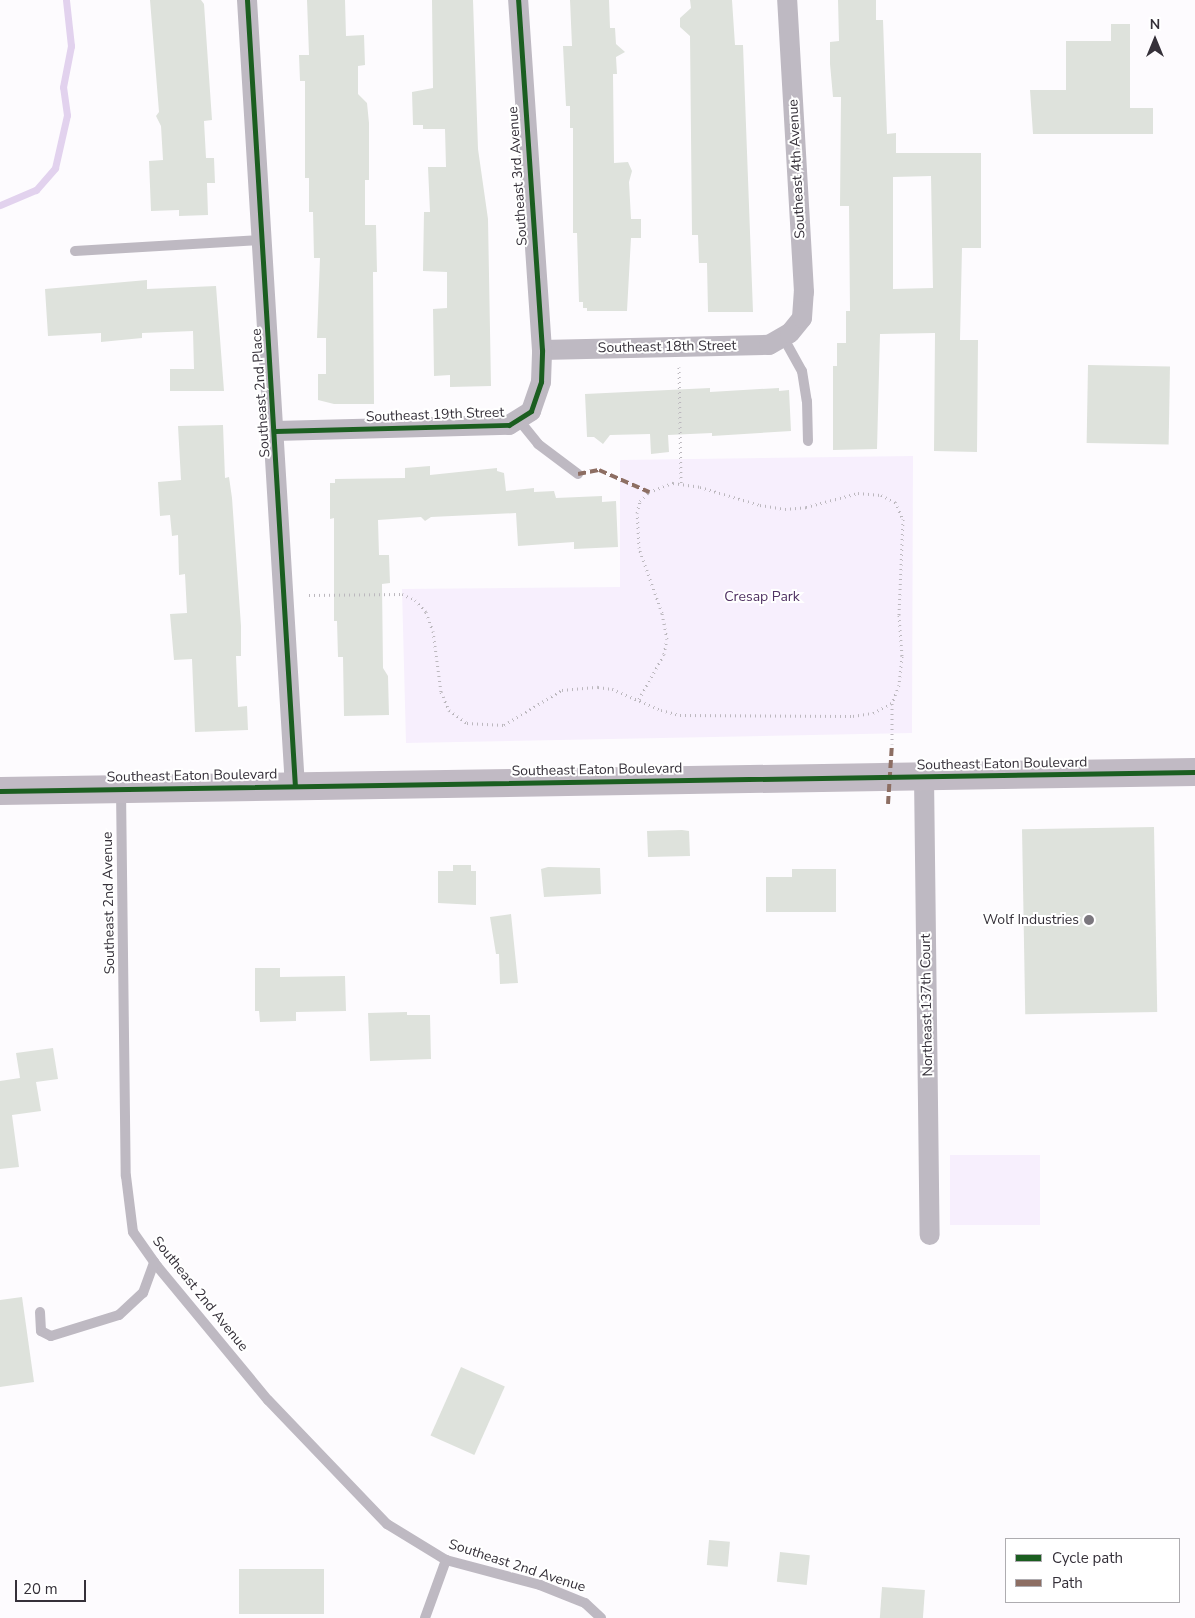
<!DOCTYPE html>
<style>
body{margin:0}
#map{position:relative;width:1195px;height:1618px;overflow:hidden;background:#fdfbfe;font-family:"Nunito Sans",sans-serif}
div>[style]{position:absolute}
.green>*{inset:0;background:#f7effd;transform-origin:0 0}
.stream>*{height:7px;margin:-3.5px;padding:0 3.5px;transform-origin:3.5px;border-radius:3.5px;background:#e2d2ee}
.building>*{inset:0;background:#dee2dc;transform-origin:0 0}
.path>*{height:3px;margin-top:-1.5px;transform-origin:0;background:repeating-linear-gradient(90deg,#bcb8be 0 1px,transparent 0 5px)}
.lane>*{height:10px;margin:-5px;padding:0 5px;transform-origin:5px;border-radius:5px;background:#beb9c2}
.street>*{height:20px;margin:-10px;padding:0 10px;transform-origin:10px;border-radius:10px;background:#beb9c2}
.primary>*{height:28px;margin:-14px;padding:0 14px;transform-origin:14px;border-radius:14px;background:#c1bac4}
.quiet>*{height:4px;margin-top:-2px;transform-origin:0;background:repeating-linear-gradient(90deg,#8d6e63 0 8px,transparent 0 12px)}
.cycleway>*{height:5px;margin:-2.5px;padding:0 2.5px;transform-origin:2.5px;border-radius:2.5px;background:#1b5e20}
.dots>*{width:14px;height:14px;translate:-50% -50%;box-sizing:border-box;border:2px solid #fff;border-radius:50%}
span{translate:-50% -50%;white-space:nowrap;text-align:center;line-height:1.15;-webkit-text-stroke:4px #fff;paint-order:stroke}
.street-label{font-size:14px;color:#353039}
.park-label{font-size:14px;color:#513364}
.poi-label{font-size:14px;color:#353039}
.right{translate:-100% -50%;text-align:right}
.legend{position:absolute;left:1005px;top:1538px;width:175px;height:65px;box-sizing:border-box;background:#fff;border:1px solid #aeacb0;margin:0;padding:6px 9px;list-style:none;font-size:15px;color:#353039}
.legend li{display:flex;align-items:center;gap:10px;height:25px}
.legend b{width:25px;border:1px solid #aeacb0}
.north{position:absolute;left:1130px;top:15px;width:50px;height:50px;-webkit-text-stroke:4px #fff;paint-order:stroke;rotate:0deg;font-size:14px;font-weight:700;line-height:20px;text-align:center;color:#353039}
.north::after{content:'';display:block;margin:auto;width:18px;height:22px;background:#353039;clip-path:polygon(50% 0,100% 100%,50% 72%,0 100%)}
.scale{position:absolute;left:15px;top:1580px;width:71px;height:22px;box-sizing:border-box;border:2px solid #353039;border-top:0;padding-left:6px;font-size:15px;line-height:18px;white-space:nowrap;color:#353039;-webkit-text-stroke:4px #fff;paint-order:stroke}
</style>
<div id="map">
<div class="green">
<div style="clip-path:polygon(913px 456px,912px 733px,406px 743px,402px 589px,620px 587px,620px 460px)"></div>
<div style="left:950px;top:1155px;width:90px;height:70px"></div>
</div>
<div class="stream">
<div style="left:0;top:205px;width:39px;rotate:-23deg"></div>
<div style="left:36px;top:190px;width:29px;rotate:-49deg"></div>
<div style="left:55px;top:168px;width:54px;rotate:-77.2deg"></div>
<div style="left:67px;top:115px;width:28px;rotate:-98deg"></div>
<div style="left:63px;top:87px;width:42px;rotate:-79deg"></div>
<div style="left:71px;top:46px;width:46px;rotate:-96.2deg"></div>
</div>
<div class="building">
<div style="clip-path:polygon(150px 0,201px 0,204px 4px,212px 120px,204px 121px,206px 158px,214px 158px,215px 183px,207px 183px,208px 215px,179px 216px,179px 210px,151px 211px,149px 161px,163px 160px,161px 126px,156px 116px,159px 112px)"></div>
<div style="clip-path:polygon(307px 0,345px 0,346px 36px,364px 35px,365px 65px,358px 66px,358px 94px,367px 103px,369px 123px,369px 180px,365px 180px,365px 225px,376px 225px,377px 272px,373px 272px,374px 404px,334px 404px,318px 400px,318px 374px,326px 374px,326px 338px,317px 338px,320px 258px,314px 258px,313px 212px,309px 212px,309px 178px,305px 178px,305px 81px,300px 81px,299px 55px,309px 55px)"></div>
<div style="clip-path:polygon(432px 0,473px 0,478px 149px,488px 219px,491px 386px,450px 387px,450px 375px,434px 376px,433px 309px,447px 308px,447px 272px,423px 271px,424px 212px,430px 212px,428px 167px,446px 167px,445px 129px,423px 129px,423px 125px,413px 125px,412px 92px,433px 88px)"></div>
<div style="clip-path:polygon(570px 0,609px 0,610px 28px,615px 28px,616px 44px,625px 52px,616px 57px,617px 74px,613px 74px,614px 163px,628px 162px,632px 171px,629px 182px,631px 219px,641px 219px,641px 238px,631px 238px,627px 311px,587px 311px,587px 308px,583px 308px,583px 302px,579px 302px,577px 233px,573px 233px,573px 128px,570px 128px,570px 106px,566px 106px,563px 46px,572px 46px)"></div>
<div style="clip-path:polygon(690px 0,732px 0,735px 45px,743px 45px,753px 312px,708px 312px,707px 263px,699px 263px,698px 235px,692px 235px,690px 36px,680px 27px,680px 18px,691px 8px)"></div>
<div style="clip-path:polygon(evenodd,838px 0,876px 0,876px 20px,883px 20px,887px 134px,896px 133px,896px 153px,981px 153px,981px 248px,962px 248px,960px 340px,978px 340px,977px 452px,934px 451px,935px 333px,880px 334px,877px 449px,833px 450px,833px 366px,837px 366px,837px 343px,846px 343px,846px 311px,850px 311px,849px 206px,840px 206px,841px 97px,833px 97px,830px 64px,830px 42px,839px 41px,838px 0,931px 176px,933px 288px,893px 289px,893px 177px,931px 176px)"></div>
<div style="clip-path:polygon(1111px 24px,1130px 24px,1130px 108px,1153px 108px,1153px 134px,1033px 134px,1030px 90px,1066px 90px,1066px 41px,1111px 41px)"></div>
<div style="clip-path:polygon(147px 280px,147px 289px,216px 286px,224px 391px,170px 391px,170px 369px,194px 369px,193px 331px,142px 333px,142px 338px,101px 342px,101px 333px,48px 336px,45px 289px)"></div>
<div style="left:1088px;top:365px;width:82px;height:78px;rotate:1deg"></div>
<div style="clip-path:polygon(710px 388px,710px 392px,779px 388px,779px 391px,789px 390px,791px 431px,712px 436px,712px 433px,668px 435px,669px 452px,651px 454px,650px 434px,610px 435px,603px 444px,594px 437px,587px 437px,585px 394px)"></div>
<div style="clip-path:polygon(223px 425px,225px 478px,229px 477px,232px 498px,241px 626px,241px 656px,236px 656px,238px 707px,247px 706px,248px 730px,195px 732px,192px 659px,174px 660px,170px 614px,187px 613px,185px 574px,179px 575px,178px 535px,172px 536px,170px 515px,160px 516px,158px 482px,181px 480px,178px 426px)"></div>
<div style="clip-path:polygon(430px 466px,430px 475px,497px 468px,497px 471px,504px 473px,506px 491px,534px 488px,534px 492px,554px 491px,556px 498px,602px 496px,602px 502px,616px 501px,618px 547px,574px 549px,574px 542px,518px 546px,516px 513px,431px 517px,425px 521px,421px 517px,378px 520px,379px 555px,389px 555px,390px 583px,382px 584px,383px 668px,388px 676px,389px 715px,344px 716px,343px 657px,338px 657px,337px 621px,334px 621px,334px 518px,330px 519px,330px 483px,335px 483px,335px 479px,405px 478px,405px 468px)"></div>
<div style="left:1154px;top:827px;width:185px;height:132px;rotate:89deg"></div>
<div style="clip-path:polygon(682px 830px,689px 831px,690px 856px,648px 857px,647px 831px)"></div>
<div style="clip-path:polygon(453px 865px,471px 865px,471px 871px,476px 871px,476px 905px,438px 903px,438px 871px,453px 871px)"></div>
<div style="clip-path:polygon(548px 867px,600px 868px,601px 894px,544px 897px,541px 869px)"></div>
<div style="clip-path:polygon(792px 869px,836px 869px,836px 912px,766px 912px,766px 877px,792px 877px)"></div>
<div style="clip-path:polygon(511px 914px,518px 983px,500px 984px,499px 954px,496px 954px,490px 917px)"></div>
<div style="clip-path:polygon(255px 968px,280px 968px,280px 977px,345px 976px,346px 1011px,296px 1012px,296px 1021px,260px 1022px,259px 1011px,255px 1011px)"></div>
<div style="clip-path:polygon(407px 1012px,407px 1015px,430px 1015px,431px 1059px,370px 1061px,368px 1013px)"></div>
<div style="clip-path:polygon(53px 1048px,58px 1079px,36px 1082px,41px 1111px,12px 1115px,19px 1167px,0 1169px,0 1081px,20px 1078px,16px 1053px)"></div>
<div style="clip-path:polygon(22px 1297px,34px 1382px,0 1387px,0 1300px)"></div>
<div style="left:461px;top:1367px;width:48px;height:75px;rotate:24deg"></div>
<div style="left:709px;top:1540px;width:21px;height:25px;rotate:5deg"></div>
<div style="left:780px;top:1552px;width:30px;height:30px;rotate:6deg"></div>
<div style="left:324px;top:1569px;width:45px;height:85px;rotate:90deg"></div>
<div style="left:882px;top:1587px;width:43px;height:31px;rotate:4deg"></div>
</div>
<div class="path">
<div style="left:679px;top:367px;width:117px;rotate:89deg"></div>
<div style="left:309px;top:595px;width:93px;rotate:-0.6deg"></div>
<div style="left:402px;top:594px;width:14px;rotate:25deg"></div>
<div style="left:415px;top:600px;width:16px;rotate:47deg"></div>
<div style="left:426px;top:612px;width:20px;rotate:70deg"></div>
<div style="left:433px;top:631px;width:62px;rotate:82.5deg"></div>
<div style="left:441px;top:692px;width:20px;rotate:66deg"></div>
<div style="left:449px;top:710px;width:22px;rotate:36deg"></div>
<div style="left:467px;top:723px;width:37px;rotate:3deg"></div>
<div style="left:504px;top:725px;width:68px;rotate:-31.1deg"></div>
<div style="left:562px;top:690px;width:36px;rotate:-5deg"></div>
<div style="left:598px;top:687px;width:14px;rotate:8deg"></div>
<div style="left:612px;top:689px;width:53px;rotate:23.2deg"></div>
<div style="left:661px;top:710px;width:20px;rotate:15deg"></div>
<div style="left:680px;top:715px;width:173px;rotate:0.3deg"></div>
<div style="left:853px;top:716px;width:20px;rotate:-9deg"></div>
<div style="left:873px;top:713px;width:21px;rotate:-28deg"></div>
<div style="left:892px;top:703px;width:41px;rotate:90deg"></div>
<div style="left:639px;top:699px;width:51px;rotate:-60.9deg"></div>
<div style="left:664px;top:654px;width:15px;rotate:-79deg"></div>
<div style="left:667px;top:639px;width:26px;rotate:-101deg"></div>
<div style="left:662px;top:613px;width:69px;rotate:-109.5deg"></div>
<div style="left:639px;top:548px;width:35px;rotate:-93deg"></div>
<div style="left:637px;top:513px;width:12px;rotate:-76deg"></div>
<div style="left:640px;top:501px;width:13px;rotate:-45deg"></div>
<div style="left:649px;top:492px;width:26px;rotate:-21deg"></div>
<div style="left:673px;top:483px;width:27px;rotate:8deg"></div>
<div style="left:700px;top:487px;width:63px;rotate:16.7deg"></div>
<div style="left:760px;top:505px;width:25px;rotate:9deg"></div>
<div style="left:785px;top:509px;width:21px;rotate:-5deg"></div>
<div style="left:806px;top:507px;width:54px;rotate:-15.1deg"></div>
<div style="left:858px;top:493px;width:23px;rotate:5deg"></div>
<div style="left:881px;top:495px;width:16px;rotate:27deg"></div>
<div style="left:895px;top:502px;width:19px;rotate:65deg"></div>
<div style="left:903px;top:519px;width:96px;rotate:92.4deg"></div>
<div style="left:899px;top:615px;width:41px;rotate:85.8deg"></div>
<div style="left:902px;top:656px;width:29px;rotate:96deg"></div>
<div style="left:899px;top:685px;width:19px;rotate:111deg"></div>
</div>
<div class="lane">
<div style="left:75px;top:251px;width:187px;rotate:-3.4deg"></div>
<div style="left:783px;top:337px;width:39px;rotate:61deg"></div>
<div style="left:802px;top:371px;width:30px;rotate:81deg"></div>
<div style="left:807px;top:401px;width:40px;rotate:88.6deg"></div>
<div style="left:518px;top:419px;width:32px;rotate:51deg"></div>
<div style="left:538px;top:444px;width:50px;rotate:36.9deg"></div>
<div style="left:121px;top:790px;width:386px;rotate:89.3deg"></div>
<div style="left:126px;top:1176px;width:56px;rotate:82.9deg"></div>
<div style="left:133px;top:1232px;width:42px;rotate:54.8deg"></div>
<div style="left:157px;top:1266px;width:174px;rotate:50.4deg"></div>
<div style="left:268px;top:1400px;width:172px;rotate:46.2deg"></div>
<div style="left:387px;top:1524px;width:69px;rotate:31.4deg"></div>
<div style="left:446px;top:1560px;width:97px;rotate:14.9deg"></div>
<div style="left:540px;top:1585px;width:48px;rotate:21.8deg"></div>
<div style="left:585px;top:1603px;width:22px;rotate:43deg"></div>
<div style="left:40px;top:1312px;width:19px;rotate:87deg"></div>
<div style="left:41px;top:1331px;width:11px;rotate:27deg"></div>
<div style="left:51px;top:1336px;width:71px;rotate:-17.2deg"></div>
<div style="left:119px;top:1315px;width:33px;rotate:-43deg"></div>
<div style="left:143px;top:1293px;width:33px;rotate:-70deg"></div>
<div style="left:425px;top:1618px;width:62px;rotate:-70.1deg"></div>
</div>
<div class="street">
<div style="left:247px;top:0;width:787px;rotate:86.51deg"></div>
<div style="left:542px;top:350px;width:227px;rotate:-1.3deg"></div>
<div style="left:769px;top:345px;width:24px;rotate:-30deg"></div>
<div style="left:790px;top:333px;width:19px;rotate:-51deg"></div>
<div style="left:802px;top:318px;width:26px;rotate:-86deg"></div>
<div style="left:804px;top:292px;width:292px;rotate:-93.3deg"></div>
<div style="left:275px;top:431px;width:234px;rotate:-1.5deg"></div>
<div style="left:509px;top:425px;width:26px;rotate:-32deg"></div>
<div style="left:531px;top:411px;width:31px;rotate:-71deg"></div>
<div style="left:541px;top:382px;width:32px;rotate:-88deg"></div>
<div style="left:542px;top:350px;width:351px;rotate:-93.9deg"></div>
<div style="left:924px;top:776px;width:459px;rotate:89.3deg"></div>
</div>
<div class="primary">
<div style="left:0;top:791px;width:1195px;rotate:-0.91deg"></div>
</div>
<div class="quiet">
<div style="left:578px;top:474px;width:21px;rotate:-11deg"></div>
<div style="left:599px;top:470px;width:55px;rotate:23.7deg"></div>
<div style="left:888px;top:804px;width:60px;rotate:-86.2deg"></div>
</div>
<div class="cycleway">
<div style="left:247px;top:0;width:787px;rotate:86.51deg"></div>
<div style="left:275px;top:431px;width:234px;rotate:-1.5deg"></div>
<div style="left:509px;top:425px;width:26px;rotate:-32deg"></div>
<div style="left:531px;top:411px;width:31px;rotate:-71deg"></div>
<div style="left:541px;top:382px;width:32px;rotate:-88deg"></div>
<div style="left:542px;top:350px;width:351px;rotate:-93.9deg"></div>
<div style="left:0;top:791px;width:1195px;rotate:-0.91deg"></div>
</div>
<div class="dots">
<div style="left:1089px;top:920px;background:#7b777e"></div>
</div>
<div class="street-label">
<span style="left:797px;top:169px;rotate:-93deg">Southeast 4th Avenue</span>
<span style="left:518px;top:176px;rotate:-94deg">Southeast 3rd Avenue</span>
<span style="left:667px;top:347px;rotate:-1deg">Southeast 18th Street</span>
<span style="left:261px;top:393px;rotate:-94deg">Southeast 2nd Place</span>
<span style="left:435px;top:415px;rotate:-2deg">Southeast 19th Street</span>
<span style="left:1002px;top:764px;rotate:-1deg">Southeast Eaton Boulevard</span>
<span style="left:597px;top:770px;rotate:-1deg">Southeast Eaton Boulevard</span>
<span style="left:192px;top:776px;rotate:-1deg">Southeast Eaton Boulevard</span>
<span style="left:109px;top:903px;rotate:-91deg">Southeast 2nd Avenue</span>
<span style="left:927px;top:1005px;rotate:-91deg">Northeast 137th Court</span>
<span style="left:200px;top:1294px;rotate:51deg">Southeast 2nd Avenue</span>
<span style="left:517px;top:1566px;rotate:18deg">Southeast 2nd Avenue</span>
</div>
<div class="park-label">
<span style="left:762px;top:597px">Cresap Park</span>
</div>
<div class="poi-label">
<span class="right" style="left:1079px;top:920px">Wolf Industries</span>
</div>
<ul class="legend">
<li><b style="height:6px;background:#1b5e20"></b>Cycle path</li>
<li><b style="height:6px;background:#8d6e63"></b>Path</li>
</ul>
<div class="north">N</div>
<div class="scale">20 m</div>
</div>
